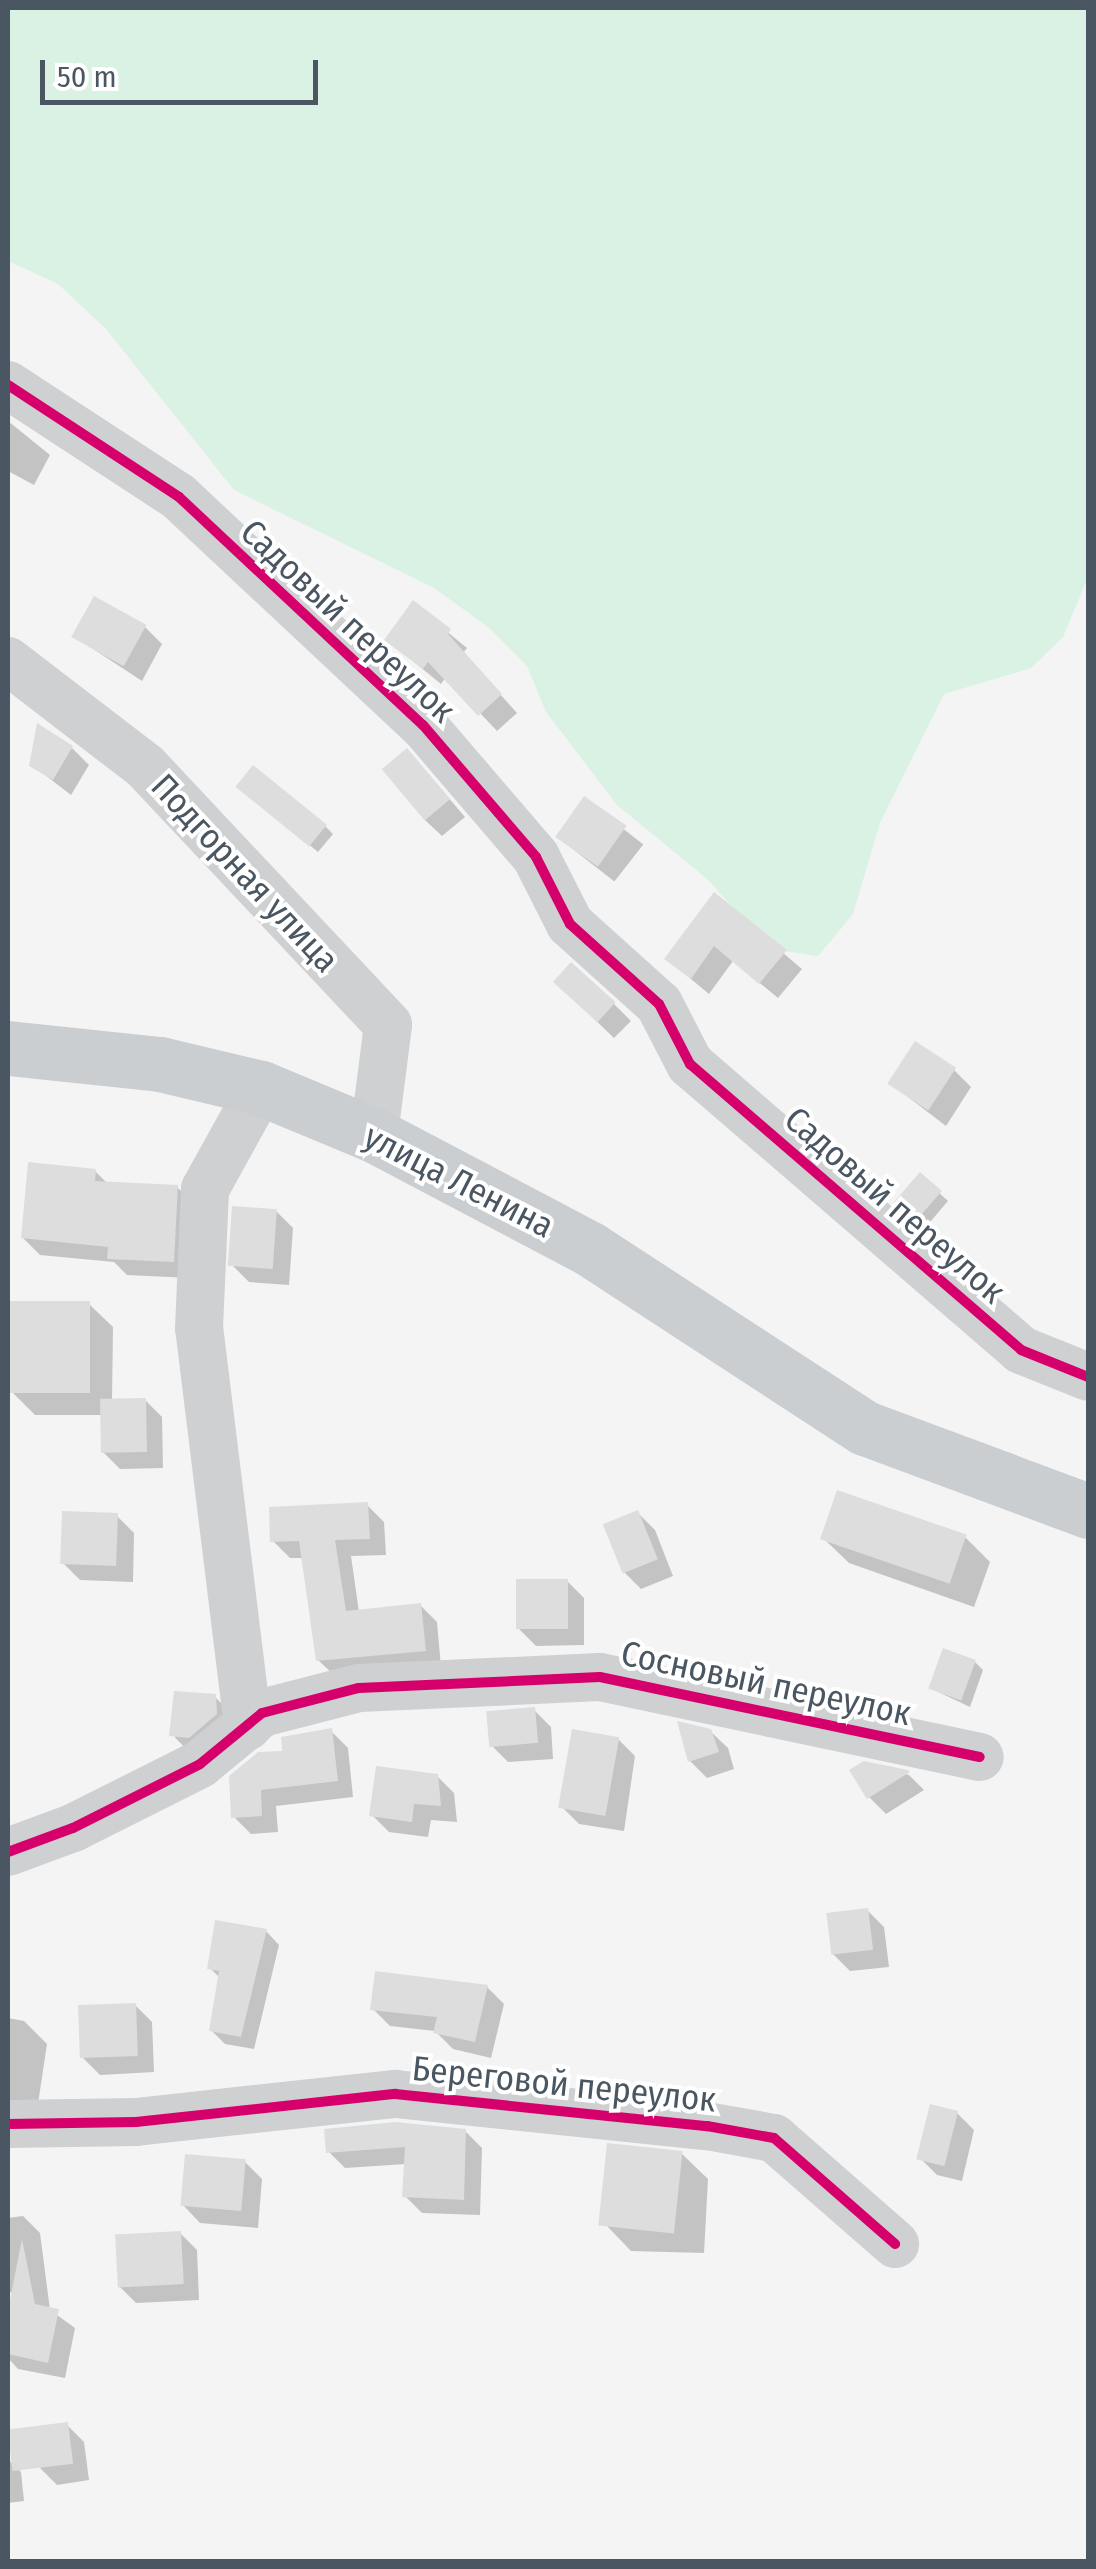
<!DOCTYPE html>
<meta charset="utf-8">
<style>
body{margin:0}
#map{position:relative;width:1096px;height:2569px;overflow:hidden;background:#f4f4f4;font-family:"Fira Sans Condensed",sans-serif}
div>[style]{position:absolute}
.green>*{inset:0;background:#d9f2e3}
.shadow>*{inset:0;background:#0003;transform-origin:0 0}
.building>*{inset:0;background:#ddddde;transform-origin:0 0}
.minor>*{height:48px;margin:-24px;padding:0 24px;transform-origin:24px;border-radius:24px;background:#ced0d2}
.major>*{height:55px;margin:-27.5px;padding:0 27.5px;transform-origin:27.5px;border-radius:27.5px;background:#caced1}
.cycleway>*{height:10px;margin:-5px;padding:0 5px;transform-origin:5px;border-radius:5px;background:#d6006c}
span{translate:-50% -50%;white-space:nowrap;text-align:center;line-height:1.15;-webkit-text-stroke:8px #fff;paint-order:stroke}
.street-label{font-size:35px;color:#4a5661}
.frame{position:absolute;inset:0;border:10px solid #4a5661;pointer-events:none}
.scale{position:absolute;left:40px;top:60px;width:278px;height:45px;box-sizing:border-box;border:5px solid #4a5661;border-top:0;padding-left:12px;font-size:30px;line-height:35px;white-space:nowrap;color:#4a5661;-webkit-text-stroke:8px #fff;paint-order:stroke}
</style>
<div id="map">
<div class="green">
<div style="clip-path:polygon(8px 8px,1088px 8px,1088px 577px,1063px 637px,1031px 668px,944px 694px,880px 823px,853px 914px,818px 956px,771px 949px,706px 878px,617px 805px,546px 712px,527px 666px,488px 627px,434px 588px,234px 490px,106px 329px,58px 284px,8px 261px)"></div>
</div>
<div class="shadow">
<div style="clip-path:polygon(8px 421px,50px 455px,34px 485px,8px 471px)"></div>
<div style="clip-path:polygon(413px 604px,467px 648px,463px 653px,517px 713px,497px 731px,446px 677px,441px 684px,387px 640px)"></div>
<div style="clip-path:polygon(145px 627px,162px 644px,142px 681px,75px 637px)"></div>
<div style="clip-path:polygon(72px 748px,89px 765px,71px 795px,32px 765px)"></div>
<div style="clip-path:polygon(424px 769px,465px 817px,442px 836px,425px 820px)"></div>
<div style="clip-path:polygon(247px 794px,325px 826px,333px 834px,318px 852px)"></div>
<div style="left:585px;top:799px;width:74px;height:47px;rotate:38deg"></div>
<div style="clip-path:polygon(714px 895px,802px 969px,778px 998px,733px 961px,709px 994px,667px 959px)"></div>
<div style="clip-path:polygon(556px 982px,614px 1004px,631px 1021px,614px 1038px)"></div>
<div style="clip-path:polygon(954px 1070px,971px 1087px,946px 1126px,891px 1084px)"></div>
<div style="clip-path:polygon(95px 1171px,108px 1184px,177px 1187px,194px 1204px,190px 1278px,127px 1275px,114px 1262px,40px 1255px,23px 1238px)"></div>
<div style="clip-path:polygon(921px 1176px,948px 1201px,925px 1228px,905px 1210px)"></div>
<div style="clip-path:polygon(276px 1211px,293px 1228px,289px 1285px,249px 1282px,232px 1265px)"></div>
<div style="clip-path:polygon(8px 1303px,89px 1304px,113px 1327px,112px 1401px,145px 1400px,162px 1417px,163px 1468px,120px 1469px,103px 1452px,102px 1415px,35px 1415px,12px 1392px)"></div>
<div style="clip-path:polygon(367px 1505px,384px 1522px,386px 1555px,351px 1556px,359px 1612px,420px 1605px,437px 1622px,441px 1667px,336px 1677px,318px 1660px,304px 1558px,290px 1558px,273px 1541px)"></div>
<div style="clip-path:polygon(638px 1513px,655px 1530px,673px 1576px,641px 1589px,624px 1572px)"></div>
<div style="clip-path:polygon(117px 1516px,134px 1533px,133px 1582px,80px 1580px,63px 1563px)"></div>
<div style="clip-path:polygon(965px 1537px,990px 1562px,974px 1607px,849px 1563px,823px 1538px)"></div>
<div style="clip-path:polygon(567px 1581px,584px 1598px,584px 1645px,536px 1646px,519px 1629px)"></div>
<div style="clip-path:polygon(975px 1662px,983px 1670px,970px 1707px,932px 1689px)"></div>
<div style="left:215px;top:1697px;width:24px;height:57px;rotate:45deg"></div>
<div style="clip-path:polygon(534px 1710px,551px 1727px,553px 1759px,508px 1762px,491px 1745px)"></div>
<div style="clip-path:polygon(331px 1731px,348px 1748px,353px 1797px,276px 1806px,278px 1832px,251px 1834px,234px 1817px,285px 1753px)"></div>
<div style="clip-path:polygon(710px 1731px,728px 1748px,734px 1769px,707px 1778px,690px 1761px)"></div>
<div style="clip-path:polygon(618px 1739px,635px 1756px,624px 1831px,579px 1824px,562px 1807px)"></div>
<div style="clip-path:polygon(865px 1763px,909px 1775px,924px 1790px,886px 1814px,869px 1797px)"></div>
<div style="clip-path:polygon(437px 1776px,454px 1793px,457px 1822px,431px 1820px,428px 1837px,389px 1832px,372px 1815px)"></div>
<div style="clip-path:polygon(867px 1910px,884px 1927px,889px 1967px,850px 1971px,833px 1954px)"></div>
<div style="clip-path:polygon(266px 1931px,279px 1945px,254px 2049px,225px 2044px,211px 2030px,220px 1978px,210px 1968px)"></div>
<div style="clip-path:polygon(487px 1987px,504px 2004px,491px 2058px,453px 2049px,435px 2031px,390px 2026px,373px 2009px)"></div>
<div style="clip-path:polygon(135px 2005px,152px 2022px,154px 2072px,100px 2075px,83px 2058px)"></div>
<div style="clip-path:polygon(8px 2018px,24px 2021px,47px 2044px,36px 2117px,8px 2112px)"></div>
<div style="clip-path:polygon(957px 2113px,974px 2130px,962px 2181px,937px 2175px,920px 2158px)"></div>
<div style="clip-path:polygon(465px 2131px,482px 2148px,480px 2215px,422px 2213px,405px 2196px,406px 2164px,345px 2168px,328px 2151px)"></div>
<div style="clip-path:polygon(682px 2154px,708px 2179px,704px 2253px,631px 2251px,606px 2225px)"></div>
<div style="clip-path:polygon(245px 2162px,262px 2179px,258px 2228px,200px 2223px,183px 2205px)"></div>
<div style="clip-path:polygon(23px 2216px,40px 2233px,50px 2310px,75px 2328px,65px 2378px,18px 2369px,8px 2358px,14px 2292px,8px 2293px,8px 2218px)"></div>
<div style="clip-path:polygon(180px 2233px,197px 2250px,199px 2300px,136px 2303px,119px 2286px)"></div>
<div style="clip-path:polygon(67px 2425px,84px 2442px,89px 2480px,57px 2485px,40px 2468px)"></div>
<div style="clip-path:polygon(8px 2459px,21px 2472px,24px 2501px,8px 2503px)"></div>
</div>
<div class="building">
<div style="left:94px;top:596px;width:60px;height:47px;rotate:29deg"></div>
<div style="clip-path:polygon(413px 600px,451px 629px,448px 634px,502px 694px,478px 716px,428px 662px,423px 669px,384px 640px)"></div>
<div style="clip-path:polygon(37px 723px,73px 746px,53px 780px,29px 766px)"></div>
<div style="left:407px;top:748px;width:67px;height:33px;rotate:50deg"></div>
<div style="left:253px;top:765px;width:95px;height:28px;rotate:39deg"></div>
<div style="left:584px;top:796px;width:52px;height:50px;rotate:35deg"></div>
<div style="clip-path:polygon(714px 892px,787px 950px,759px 984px,714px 946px,691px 979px,664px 959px)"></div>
<div style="left:571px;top:962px;width:60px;height:27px;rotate:42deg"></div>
<div style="left:915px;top:1041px;width:49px;height:51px;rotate:33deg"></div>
<div style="clip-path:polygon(28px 1162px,96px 1169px,95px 1181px,178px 1185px,174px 1262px,107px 1259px,108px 1247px,21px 1238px)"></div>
<div style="left:920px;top:1172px;width:29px;height:40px;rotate:41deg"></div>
<div style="left:232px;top:1206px;width:45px;height:60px;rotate:4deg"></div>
<div style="left:9px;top:1301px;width:81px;height:92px"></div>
<div style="left:146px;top:1398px;width:54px;height:46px;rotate:89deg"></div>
<div style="left:837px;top:1490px;width:137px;height:52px;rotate:19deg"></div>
<div style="clip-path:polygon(368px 1502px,370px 1539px,335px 1540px,346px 1611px,421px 1603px,426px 1651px,316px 1661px,299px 1541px,270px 1542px,269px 1507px)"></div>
<div style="left:638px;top:1510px;width:53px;height:38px;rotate:68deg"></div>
<div style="left:62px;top:1511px;width:56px;height:53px;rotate:2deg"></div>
<div style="left:568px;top:1579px;width:50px;height:52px;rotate:90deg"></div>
<div style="left:943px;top:1648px;width:35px;height:43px;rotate:20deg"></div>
<div style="clip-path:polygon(174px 1691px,216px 1694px,217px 1714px,189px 1738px,169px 1736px)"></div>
<div style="left:535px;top:1707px;width:36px;height:49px;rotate:85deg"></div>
<div style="clip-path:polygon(677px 1721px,711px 1729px,719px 1752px,688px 1762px)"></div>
<div style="clip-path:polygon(332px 1728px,338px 1781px,261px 1790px,262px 1816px,231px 1818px,229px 1776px,258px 1752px,282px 1751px,281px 1737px)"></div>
<div style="left:572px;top:1729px;width:48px;height:80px;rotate:10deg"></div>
<div style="clip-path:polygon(864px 1761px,908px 1770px,910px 1772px,867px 1799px,849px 1770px)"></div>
<div style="clip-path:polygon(376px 1766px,438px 1774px,441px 1806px,414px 1804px,412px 1822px,369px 1816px)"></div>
<div style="left:868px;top:1908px;width:42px;height:42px;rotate:83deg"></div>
<div style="clip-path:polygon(215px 1920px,267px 1929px,241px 2037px,209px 2031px,219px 1971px,207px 1969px)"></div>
<div style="clip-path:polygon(375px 1971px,488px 1985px,475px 2042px,433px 2033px,437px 2017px,370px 2010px)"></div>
<div style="left:136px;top:2003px;width:53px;height:58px;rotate:88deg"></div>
<div style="left:930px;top:2104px;width:29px;height:57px;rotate:14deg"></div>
<div style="clip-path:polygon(395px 2122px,466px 2129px,464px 2200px,402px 2197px,405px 2147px,326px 2153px,324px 2129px)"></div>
<div style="left:607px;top:2143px;width:76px;height:83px;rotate:6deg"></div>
<div style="left:185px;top:2154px;width:61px;height:52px;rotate:5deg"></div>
<div style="left:181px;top:2231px;width:53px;height:66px;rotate:87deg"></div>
<div style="clip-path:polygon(22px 2239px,35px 2304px,59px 2309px,48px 2363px,8px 2354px,8px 2310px)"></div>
<div style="left:68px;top:2422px;width:42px;height:61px;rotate:83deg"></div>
</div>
<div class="minor">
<div style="left:8px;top:385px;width:204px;rotate:33.2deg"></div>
<div style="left:179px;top:497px;width:334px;rotate:43.1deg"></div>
<div style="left:423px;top:725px;width:174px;rotate:49.4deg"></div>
<div style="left:536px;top:857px;width:75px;rotate:63.1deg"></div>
<div style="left:570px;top:924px;width:120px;rotate:42deg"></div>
<div style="left:659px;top:1004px;width:68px;rotate:62.7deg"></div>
<div style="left:690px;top:1064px;width:437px;rotate:40.8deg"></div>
<div style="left:1021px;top:1350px;width:72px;rotate:21.9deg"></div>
<div style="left:8px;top:661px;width:173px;rotate:37.5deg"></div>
<div style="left:145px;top:766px;width:355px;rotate:46.8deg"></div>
<div style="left:388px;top:1025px;width:111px;rotate:97.3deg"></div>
<div style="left:248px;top:1726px;width:401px;rotate:-97deg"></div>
<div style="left:199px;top:1328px;width:139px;rotate:-87.5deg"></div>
<div style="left:205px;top:1189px;width:115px;rotate:-61deg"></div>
<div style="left:8px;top:1852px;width:69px;rotate:-20.3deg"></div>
<div style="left:73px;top:1828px;width:142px;rotate:-26.7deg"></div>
<div style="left:200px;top:1764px;width:80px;rotate:-39.4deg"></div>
<div style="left:262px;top:1713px;width:100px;rotate:-14.5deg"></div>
<div style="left:359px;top:1688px;width:241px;rotate:-2.6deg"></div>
<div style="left:600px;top:1677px;width:388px;rotate:11.9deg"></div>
<div style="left:8px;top:2124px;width:128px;rotate:-0.9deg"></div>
<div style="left:136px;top:2122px;width:261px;rotate:-6.2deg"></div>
<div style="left:395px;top:2094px;width:314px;rotate:5.9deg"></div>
<div style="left:707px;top:2126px;width:68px;rotate:10.2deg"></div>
<div style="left:774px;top:2138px;width:161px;rotate:41.2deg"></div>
</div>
<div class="major">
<div style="left:8px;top:1048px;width:153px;rotate:6deg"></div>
<div style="left:160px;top:1064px;width:104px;rotate:13.4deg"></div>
<div style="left:261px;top:1088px;width:122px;rotate:22.6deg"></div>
<div style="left:374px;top:1135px;width:244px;rotate:27.8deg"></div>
<div style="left:590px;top:1249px;width:328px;rotate:33.1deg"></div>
<div style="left:865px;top:1428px;width:238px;rotate:20.4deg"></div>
</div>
<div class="cycleway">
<div style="left:8px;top:385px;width:204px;rotate:33.2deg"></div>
<div style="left:179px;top:497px;width:334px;rotate:43.1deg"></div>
<div style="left:423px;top:725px;width:174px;rotate:49.4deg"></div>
<div style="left:536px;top:857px;width:75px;rotate:63.1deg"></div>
<div style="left:570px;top:924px;width:120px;rotate:42deg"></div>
<div style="left:659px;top:1004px;width:68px;rotate:62.7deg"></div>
<div style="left:690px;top:1064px;width:437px;rotate:40.8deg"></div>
<div style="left:1021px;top:1350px;width:72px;rotate:21.9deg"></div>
<div style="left:8px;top:1852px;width:69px;rotate:-20.3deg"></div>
<div style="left:73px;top:1828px;width:142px;rotate:-26.7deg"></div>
<div style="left:200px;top:1764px;width:80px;rotate:-39.4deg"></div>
<div style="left:262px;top:1713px;width:100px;rotate:-14.5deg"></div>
<div style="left:359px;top:1688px;width:241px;rotate:-2.6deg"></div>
<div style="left:600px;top:1677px;width:388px;rotate:11.9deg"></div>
<div style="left:8px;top:2124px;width:128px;rotate:-0.9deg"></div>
<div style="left:136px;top:2122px;width:261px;rotate:-6.2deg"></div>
<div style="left:395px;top:2094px;width:314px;rotate:5.9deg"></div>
<div style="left:707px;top:2126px;width:68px;rotate:10.2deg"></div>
<div style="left:774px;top:2138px;width:161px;rotate:41.2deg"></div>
</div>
<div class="street-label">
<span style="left:348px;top:621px;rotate:43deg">Садовый переулок</span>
<span style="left:245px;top:873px;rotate:47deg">Подгорная улица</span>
<span style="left:459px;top:1181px;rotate:27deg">улица Ленина</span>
<span style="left:895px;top:1205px;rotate:41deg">Садовый переулок</span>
<span style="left:766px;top:1683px;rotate:12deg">Сосновый переулок</span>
<span style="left:564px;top:2084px;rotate:6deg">Береговой переулок</span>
</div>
<div class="frame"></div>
<div class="scale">50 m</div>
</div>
